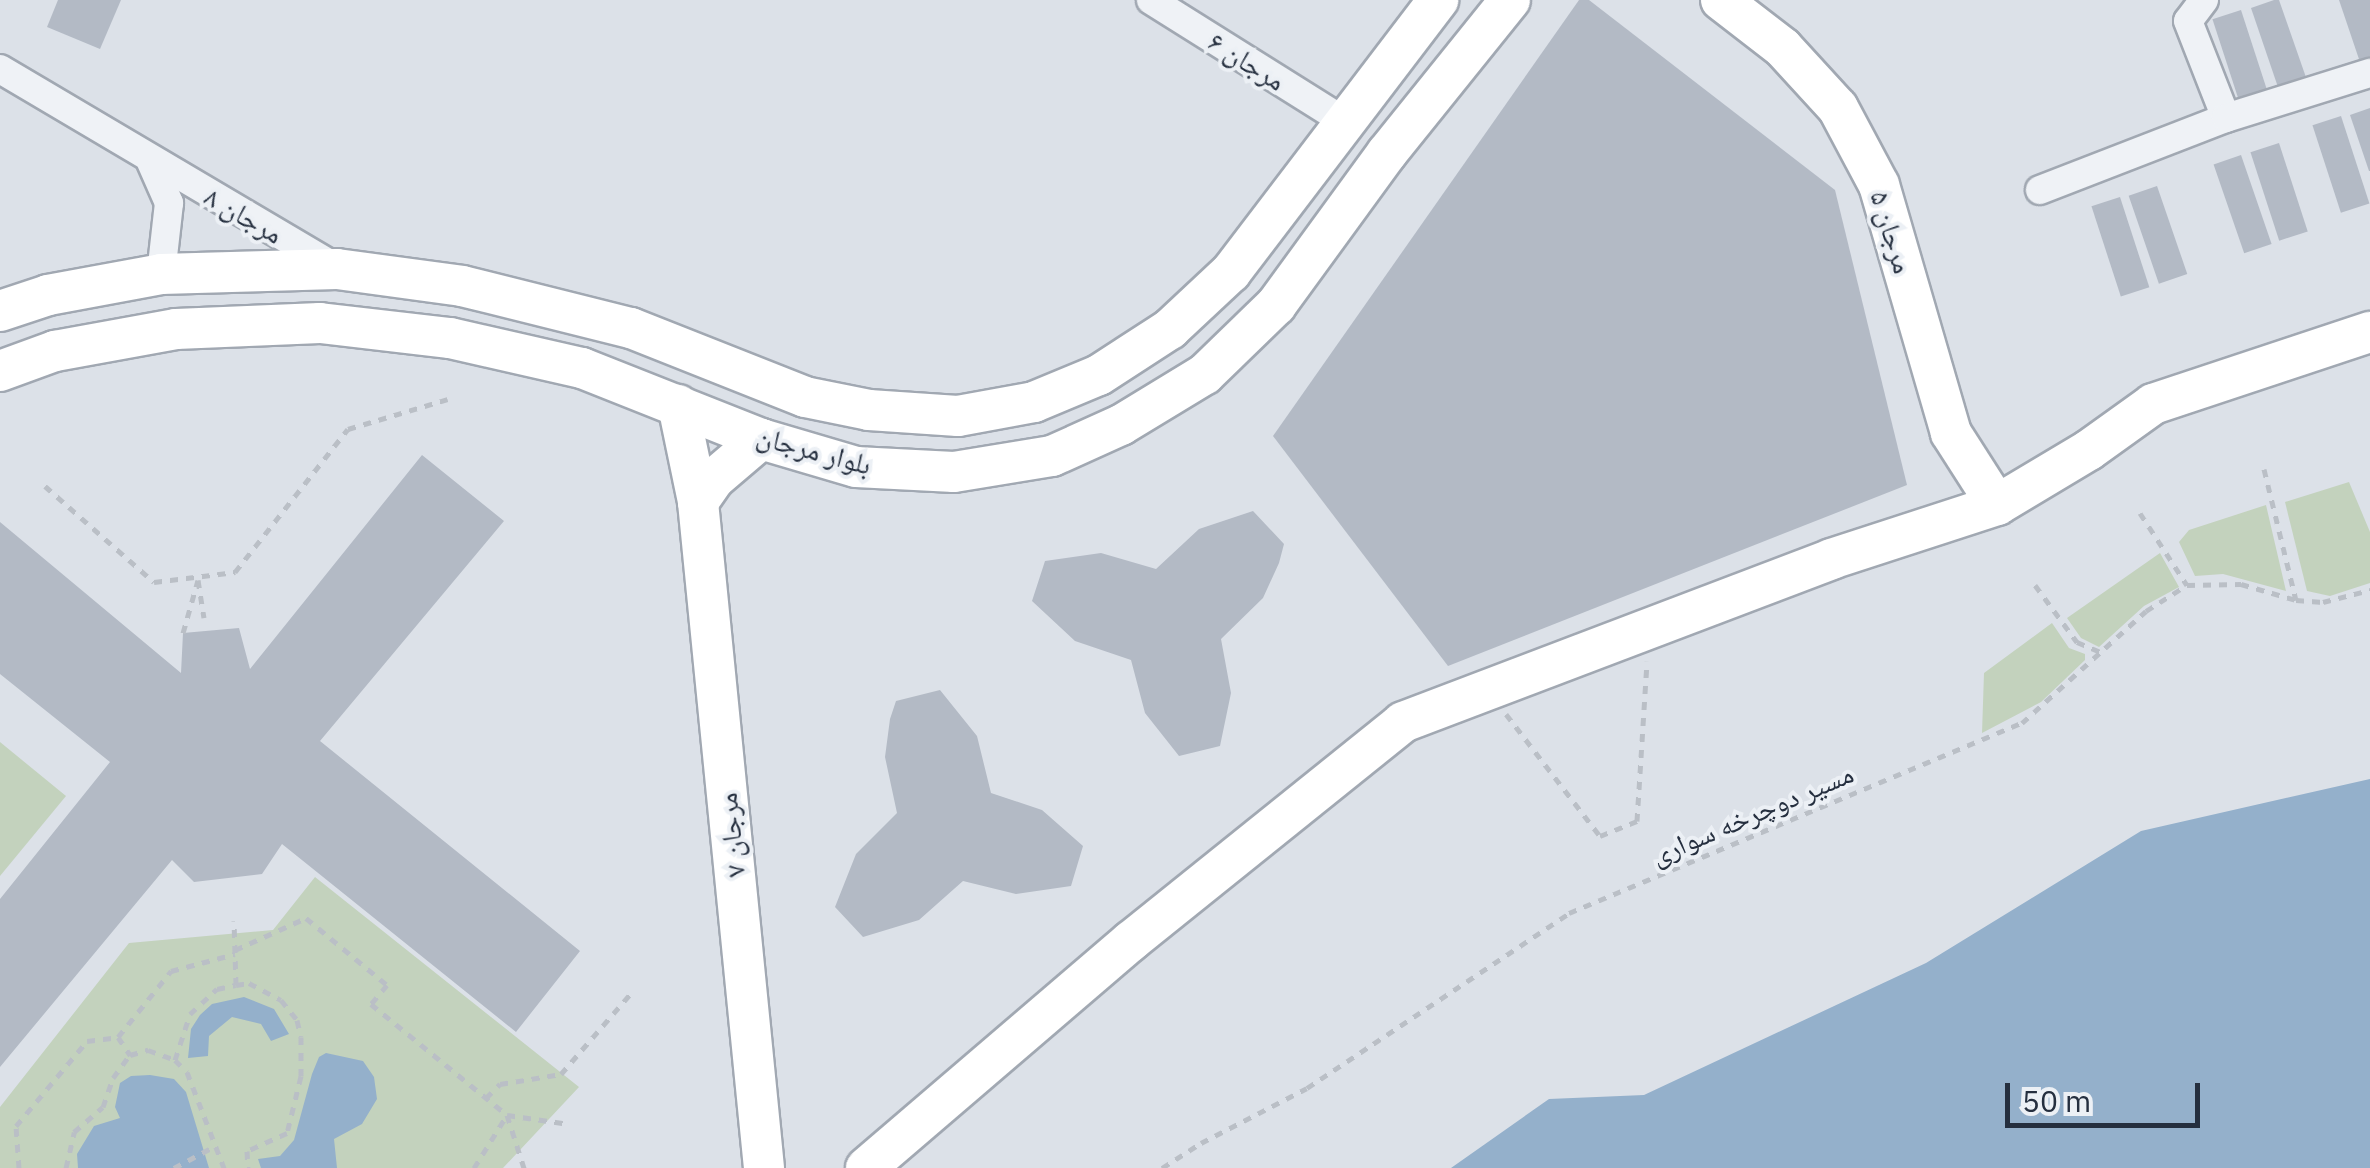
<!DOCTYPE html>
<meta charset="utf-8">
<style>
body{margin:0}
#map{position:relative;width:2370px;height:1168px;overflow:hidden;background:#dce1e8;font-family:"IBM Plex Sans","Noto Naskh Arabic",sans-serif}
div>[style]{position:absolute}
.green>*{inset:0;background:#c3d2bd}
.water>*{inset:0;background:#94b0cb}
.building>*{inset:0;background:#b3bac5;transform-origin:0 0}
.path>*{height:5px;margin-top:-2.5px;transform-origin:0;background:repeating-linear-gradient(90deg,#babfc6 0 8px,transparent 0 16px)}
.roads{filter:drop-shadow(2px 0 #a1a8b2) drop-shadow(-2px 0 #a1a8b2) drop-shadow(0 2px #a1a8b2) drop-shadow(0 -2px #a1a8b2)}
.street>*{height:28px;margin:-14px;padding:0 14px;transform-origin:14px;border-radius:14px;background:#eff2f6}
.secondary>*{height:40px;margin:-20px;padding:0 20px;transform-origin:20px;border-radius:20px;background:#fff}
span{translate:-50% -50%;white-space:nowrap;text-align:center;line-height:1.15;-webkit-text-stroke:8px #ecf0f5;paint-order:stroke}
.street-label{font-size:28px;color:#252f3f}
.scale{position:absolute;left:2005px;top:1083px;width:195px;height:45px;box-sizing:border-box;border:5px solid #252f3f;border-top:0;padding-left:12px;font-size:30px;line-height:35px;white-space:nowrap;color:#252f3f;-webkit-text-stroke:8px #ecf0f5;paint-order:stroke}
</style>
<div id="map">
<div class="green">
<div style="clip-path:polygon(2349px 482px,2370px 532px,2370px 583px,2330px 596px,2307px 591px,2285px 502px)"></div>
<div style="clip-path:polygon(2266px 505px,2286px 591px,2223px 574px,2195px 576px,2179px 542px,2189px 530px)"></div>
<div style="clip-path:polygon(2160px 553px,2179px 587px,2144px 606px,2099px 647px,2081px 638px,2067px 618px)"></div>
<div style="clip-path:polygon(2052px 623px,2069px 648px,2085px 654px,2085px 660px,2041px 702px,1982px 733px,1984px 673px)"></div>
<div style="clip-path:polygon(0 742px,66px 796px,0 876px)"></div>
<div style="clip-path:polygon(315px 877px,579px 1087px,503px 1168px,0 1168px,0 1107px,129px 943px,273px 930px)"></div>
</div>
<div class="water">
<div style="clip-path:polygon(2370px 779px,2370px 1168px,1451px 1168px,1549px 1099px,1644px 1095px,1926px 963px,2141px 831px)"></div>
<div style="clip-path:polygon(244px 997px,274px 1009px,289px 1034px,271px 1041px,261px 1024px,232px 1017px,209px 1036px,208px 1056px,188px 1058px,191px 1029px,200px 1015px,212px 1004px)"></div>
<div style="clip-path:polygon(326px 1053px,363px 1061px,374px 1077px,377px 1099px,362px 1124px,334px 1139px,337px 1168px,261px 1168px,258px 1159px,280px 1156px,294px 1140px,312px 1074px,319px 1057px)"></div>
<div style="clip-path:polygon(150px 1075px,174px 1079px,186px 1092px,209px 1168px,78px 1168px,77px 1154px,94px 1126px,120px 1118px,115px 1107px,120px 1083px,131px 1076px)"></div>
</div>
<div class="building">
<div style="clip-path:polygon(58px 0,121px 0,100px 49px,47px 27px)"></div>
<div style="clip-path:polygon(1579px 0,1589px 0,1835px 190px,1907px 485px,1448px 666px,1273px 436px)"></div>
<div style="clip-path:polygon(2274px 0,2279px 0,2309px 86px,2281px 96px,2251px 8px)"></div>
<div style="clip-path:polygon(2339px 0,2370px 0,2370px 72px,2364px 74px)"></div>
<div style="left:2241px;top:10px;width:95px;height:30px;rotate:72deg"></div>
<div style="clip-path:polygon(2370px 108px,2370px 171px,2369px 171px,2350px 115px)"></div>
<div style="left:2341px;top:116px;width:92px;height:30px;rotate:72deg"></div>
<div style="left:2279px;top:143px;width:93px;height:30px;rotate:72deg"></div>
<div style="left:2241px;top:155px;width:94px;height:29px;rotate:71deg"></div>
<div style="left:2157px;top:186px;width:93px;height:30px;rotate:71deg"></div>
<div style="left:2120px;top:197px;width:95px;height:30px;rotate:72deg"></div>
<div style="clip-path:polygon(422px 455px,504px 521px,320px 741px,580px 951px,516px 1032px,282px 844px,262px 874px,194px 882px,172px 860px,0 1067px,0 899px,110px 762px,0 674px,0 522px,181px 673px,183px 633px,239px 628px,250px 669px)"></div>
<div style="clip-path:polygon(1253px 511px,1284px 544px,1279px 563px,1263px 598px,1221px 639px,1231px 693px,1220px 746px,1179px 756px,1145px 713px,1131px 660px,1075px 641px,1032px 601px,1045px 561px,1101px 553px,1156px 569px,1199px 529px)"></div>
<div style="clip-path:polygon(940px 690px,977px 736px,991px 793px,1042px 810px,1083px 846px,1071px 886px,1016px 894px,963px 881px,919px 920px,863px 937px,835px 907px,856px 854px,897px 813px,885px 757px,890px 719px,896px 701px)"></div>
</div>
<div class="path">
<div style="left:2264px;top:469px;width:135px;rotate:76.3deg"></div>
<div style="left:45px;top:486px;width:145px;rotate:41.4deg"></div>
<div style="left:154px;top:582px;width:82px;rotate:-7deg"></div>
<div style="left:235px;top:572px;width:182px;rotate:-51.7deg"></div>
<div style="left:348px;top:429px;width:104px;rotate:-16.7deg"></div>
<div style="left:2140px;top:513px;width:86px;rotate:56.9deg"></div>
<div style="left:2035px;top:585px;width:71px;rotate:53.6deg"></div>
<div style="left:2077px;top:642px;width:25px;rotate:23deg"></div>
<div style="left:183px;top:633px;width:55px;rotate:-74.2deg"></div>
<div style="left:198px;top:580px;width:38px;rotate:81deg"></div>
<div style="left:1506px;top:714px;width:154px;rotate:52.4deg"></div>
<div style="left:1600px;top:836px;width:40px;rotate:-22deg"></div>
<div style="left:1637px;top:821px;width:160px;rotate:-86.4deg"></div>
<div style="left:235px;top:950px;width:78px;rotate:-24.3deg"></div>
<div style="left:306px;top:918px;width:105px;rotate:39.6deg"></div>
<div style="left:387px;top:985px;width:25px;rotate:130deg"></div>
<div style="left:371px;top:1004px;width:176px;rotate:39.2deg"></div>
<div style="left:507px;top:1115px;width:56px;rotate:72.2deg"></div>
<div style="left:236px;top:985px;width:13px;rotate:-9deg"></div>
<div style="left:249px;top:983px;width:36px;rotate:28deg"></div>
<div style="left:281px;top:1000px;width:26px;rotate:51deg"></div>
<div style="left:297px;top:1020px;width:17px;rotate:77deg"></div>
<div style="left:301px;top:1037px;width:39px;rotate:90deg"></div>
<div style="left:301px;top:1076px;width:59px;rotate:103.8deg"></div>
<div style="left:287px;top:1133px;width:44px;rotate:155.8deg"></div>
<div style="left:247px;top:1151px;width:17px;rotate:87deg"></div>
<div style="left:118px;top:1037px;width:22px;rotate:56deg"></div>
<div style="left:175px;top:1060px;width:48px;rotate:-71.9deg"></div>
<div style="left:190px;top:1014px;width:37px;rotate:-43deg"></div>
<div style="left:217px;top:989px;width:19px;rotate:-12deg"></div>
<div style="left:236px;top:985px;width:64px;rotate:-91.8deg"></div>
<div style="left:486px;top:1098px;width:20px;rotate:-45deg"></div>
<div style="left:500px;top:1084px;width:62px;rotate:-9.3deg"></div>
<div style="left:561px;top:1074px;width:108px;rotate:-49.1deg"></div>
<div style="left:19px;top:1168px;width:42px;rotate:-94.1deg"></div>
<div style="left:16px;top:1126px;width:111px;rotate:-50.1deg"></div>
<div style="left:87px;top:1041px;width:31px;rotate:-7deg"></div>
<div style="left:118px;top:1037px;width:85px;rotate:-51.2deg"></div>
<div style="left:171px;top:971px;width:66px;rotate:-14.9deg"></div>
<div style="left:66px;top:1168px;width:37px;rotate:-77deg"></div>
<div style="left:74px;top:1132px;width:38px;rotate:-41deg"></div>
<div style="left:103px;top:1107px;width:31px;rotate:-71deg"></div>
<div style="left:113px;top:1078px;width:29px;rotate:-54deg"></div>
<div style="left:130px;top:1055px;width:19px;rotate:-16deg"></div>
<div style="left:148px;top:1050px;width:29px;rotate:20deg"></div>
<div style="left:175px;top:1060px;width:17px;rotate:45deg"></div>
<div style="left:187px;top:1072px;width:103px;rotate:68.9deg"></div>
<div style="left:174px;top:1168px;width:47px;rotate:-28.2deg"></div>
<div style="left:474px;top:1168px;width:62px;rotate:-58.1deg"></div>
<div style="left:507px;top:1115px;width:63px;rotate:8.3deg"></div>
<div style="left:1162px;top:1168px;width:46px;rotate:-32.7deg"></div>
<div style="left:1201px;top:1143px;width:119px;rotate:-27.4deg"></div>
<div style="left:1307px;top:1088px;width:315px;rotate:-33.7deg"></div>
<div style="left:1569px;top:913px;width:491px;rotate:-22.8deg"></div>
<div style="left:2022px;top:723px;width:167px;rotate:-42.1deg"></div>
<div style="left:2146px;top:611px;width:49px;rotate:-32.4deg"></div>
<div style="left:2187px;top:585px;width:54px;rotate:-1.1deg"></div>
<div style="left:2241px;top:584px;width:57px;rotate:16.2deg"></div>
<div style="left:2296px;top:600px;width:27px;rotate:4deg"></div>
<div style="left:2323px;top:602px;width:49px;rotate:-14.3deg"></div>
</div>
<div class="roads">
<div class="street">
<div style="left:1151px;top:0;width:228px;rotate:32.1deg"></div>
<div style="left:2204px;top:0;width:26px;rotate:127deg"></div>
<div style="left:2188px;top:21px;width:104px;rotate:68.6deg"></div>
<div style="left:0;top:69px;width:391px;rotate:30.6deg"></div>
<div style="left:151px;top:162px;width:45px;rotate:66.3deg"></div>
<div style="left:169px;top:203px;width:71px;rotate:96.4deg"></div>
<div style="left:2040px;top:190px;width:199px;rotate:-21.2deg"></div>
<div style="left:2226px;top:118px;width:151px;rotate:-17.4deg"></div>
</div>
<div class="secondary">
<div style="left:1721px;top:0;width:78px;rotate:37.7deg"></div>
<div style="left:1783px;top:48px;width:81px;rotate:47.5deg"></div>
<div style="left:1838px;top:108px;width:87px;rotate:62deg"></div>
<div style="left:1879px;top:185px;width:258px;rotate:73.8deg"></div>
<div style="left:1951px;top:433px;width:85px;rotate:57.4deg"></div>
<div style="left:0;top:311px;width:51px;rotate:-18.4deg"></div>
<div style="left:48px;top:295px;width:115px;rotate:-10.5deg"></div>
<div style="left:161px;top:274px;width:176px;rotate:-1.6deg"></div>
<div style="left:337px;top:269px;width:126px;rotate:7.7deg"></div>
<div style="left:462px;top:286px;width:174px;rotate:14deg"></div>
<div style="left:631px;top:328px;width:187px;rotate:21.6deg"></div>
<div style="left:805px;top:397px;width:65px;rotate:11.5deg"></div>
<div style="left:869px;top:410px;width:89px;rotate:3.9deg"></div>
<div style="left:958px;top:416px;width:77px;rotate:-10.4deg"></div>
<div style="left:1034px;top:402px;width:70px;rotate:-22.6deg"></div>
<div style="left:1099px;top:375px;width:85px;rotate:-32.9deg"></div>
<div style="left:1170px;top:329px;width:83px;rotate:-43.1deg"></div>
<div style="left:1231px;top:272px;width:342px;rotate:-52.7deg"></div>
<div style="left:0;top:371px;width:59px;rotate:-20deg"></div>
<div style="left:55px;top:351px;width:123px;rotate:-10.3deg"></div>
<div style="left:176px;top:329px;width:144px;rotate:-2.4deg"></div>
<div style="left:320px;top:323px;width:131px;rotate:6.6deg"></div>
<div style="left:450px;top:338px;width:135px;rotate:12.8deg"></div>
<div style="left:582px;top:368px;width:193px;rotate:21.6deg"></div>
<div style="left:761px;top:439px;width:99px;rotate:16.4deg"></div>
<div style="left:856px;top:467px;width:98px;rotate:2.9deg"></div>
<div style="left:954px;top:472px;width:99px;rotate:-9.3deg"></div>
<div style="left:1052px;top:456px;width:76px;rotate:-24.2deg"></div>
<div style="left:1121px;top:425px;width:98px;rotate:-31.3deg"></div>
<div style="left:1205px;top:374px;width:99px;rotate:-44.2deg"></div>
<div style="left:1276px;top:305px;width:188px;rotate:-53.9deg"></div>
<div style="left:1387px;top:153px;width:196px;rotate:-51.2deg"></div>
<div style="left:678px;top:405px;width:99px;rotate:78.3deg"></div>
<div style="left:698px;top:502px;width:669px;rotate:84.34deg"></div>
<div style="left:698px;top:502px;width:28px;rotate:-55deg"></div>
<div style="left:714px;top:479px;width:62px;rotate:-40.4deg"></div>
<div style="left:866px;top:1168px;width:349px;rotate:-40.6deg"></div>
<div style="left:1131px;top:941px;width:349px;rotate:-38.8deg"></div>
<div style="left:1403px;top:722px;width:458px;rotate:-20.8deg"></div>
<div style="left:1831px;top:559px;width:175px;rotate:-18deg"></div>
<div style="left:1997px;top:505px;width:107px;rotate:-30.9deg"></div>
<div style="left:2089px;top:450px;width:79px;rotate:-35.7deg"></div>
<div style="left:2153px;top:404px;width:229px;rotate:-18.4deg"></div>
</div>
</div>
<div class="street-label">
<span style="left:1247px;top:61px;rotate:32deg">مرجان ۶</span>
<span style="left:244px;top:215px;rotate:30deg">مرجان ۸</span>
<span style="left:1892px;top:232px;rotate:73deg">مرجان ۵</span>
<span style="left:814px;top:450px;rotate:15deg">بلوار مرجان</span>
<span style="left:1752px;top:814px;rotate:-23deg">مسیر دوچرخه سواری</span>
<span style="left:731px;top:835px;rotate:-96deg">مرجان ۷</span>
</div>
<div class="scale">50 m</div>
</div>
